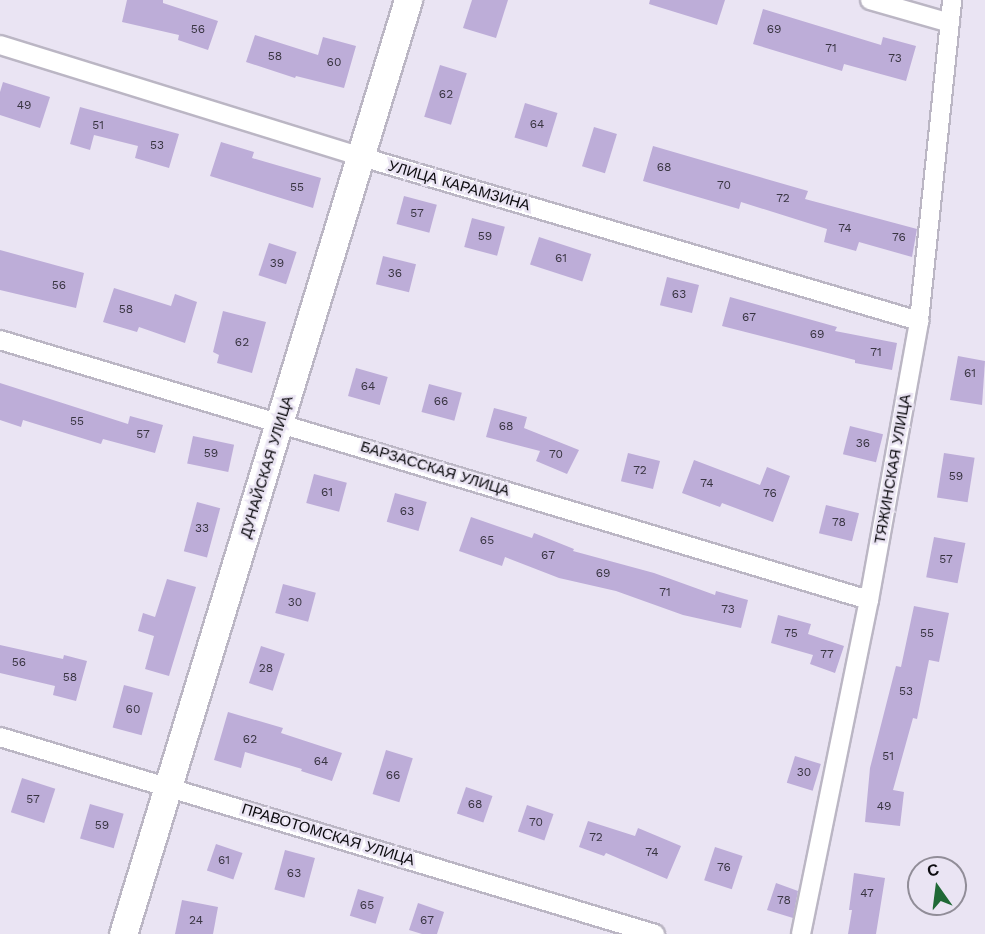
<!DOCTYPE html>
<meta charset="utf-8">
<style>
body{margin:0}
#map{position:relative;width:985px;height:934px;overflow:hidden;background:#eae4f3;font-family:"Work Sans",sans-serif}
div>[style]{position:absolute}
.building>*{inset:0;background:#bdadd8;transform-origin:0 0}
.roads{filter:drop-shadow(2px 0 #bbb6c4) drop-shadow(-2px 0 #bbb6c4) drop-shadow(0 2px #bbb6c4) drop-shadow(0 -2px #bbb6c4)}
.street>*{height:18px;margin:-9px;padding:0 9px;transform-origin:9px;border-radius:9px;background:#fff}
.secondary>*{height:27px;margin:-13.5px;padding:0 13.5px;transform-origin:13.5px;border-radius:13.5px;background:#fff}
span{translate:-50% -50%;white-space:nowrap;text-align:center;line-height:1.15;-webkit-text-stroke:5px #eae4f3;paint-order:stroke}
.number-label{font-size:12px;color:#383441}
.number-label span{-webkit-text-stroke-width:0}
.street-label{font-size:15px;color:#0c0b0f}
.north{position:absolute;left:907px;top:856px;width:60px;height:60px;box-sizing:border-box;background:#eae4f3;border:2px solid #918d98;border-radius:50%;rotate:346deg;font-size:16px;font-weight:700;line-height:24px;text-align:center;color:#0c0b0f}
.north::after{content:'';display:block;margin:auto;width:21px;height:27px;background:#206936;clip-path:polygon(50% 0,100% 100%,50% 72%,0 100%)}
</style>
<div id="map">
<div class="building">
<div style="clip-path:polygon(127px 0,163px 0,163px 3px,218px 21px,208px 50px,178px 40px,179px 35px,122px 22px)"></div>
<div style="clip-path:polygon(472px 0,508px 0,496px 38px,463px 28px)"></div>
<div style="clip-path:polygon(650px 0,725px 0,717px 25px,649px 4px)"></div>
<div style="clip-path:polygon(763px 9px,881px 45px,883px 37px,916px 46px,906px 81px,844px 64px,842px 71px,753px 44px)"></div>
<div style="clip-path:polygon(255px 35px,318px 55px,323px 37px,356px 46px,344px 88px,296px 76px,295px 78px,246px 62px)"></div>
<div style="left:440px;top:65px;width:28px;height:54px;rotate:17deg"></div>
<div style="clip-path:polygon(3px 82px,50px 97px,40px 128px,0 115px,0 92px)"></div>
<div style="left:525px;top:103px;width:34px;height:36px;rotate:17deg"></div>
<div style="clip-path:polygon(80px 107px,179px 134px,169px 168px,135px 158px,138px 146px,94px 135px,90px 150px,70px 144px)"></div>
<div style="left:594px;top:127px;width:24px;height:41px;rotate:17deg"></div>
<div style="clip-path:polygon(221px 142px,254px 152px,252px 158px,321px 178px,313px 208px,210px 176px)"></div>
<div style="clip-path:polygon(653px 146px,808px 191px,805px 199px,917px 229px,912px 257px,859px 242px,856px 251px,824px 242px,827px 229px,741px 202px,739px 209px,643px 181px)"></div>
<div style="left:404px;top:196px;width:34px;height:29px;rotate:15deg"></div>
<div style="left:472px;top:218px;width:34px;height:30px;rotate:15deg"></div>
<div style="left:539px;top:237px;width:55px;height:29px;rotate:18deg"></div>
<div style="left:269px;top:243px;width:29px;height:34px;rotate:18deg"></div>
<div style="clip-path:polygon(0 250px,84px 273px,76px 308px,0 290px)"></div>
<div style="left:383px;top:256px;width:34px;height:29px;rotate:14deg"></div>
<div style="left:667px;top:277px;width:33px;height:29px;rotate:14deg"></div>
<div style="clip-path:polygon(114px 288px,171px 306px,175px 294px,197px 302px,185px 343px,139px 327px,137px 332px,103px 322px)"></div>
<div style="clip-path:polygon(730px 297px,837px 327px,835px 331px,897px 343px,892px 370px,855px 363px,855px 360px,722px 326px)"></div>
<div style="clip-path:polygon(223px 311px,266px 322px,252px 373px,217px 363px,219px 355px,213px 352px)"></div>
<div style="clip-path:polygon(958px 356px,985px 361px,982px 405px,950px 400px)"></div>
<div style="left:356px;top:368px;width:33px;height:29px;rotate:16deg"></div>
<div style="clip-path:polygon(0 383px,128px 424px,130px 416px,163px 425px,155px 453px,103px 439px,101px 444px,23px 420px,21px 427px,0 420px)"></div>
<div style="left:429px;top:384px;width:34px;height:29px;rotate:15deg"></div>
<div style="clip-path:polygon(494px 408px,527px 417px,524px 428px,579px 450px,567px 474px,536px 461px,540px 451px,486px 437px)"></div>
<div style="left:850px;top:426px;width:34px;height:29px;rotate:14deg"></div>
<div style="left:193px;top:436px;width:42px;height:28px;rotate:12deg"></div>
<div style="left:628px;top:453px;width:33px;height:29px;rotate:14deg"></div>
<div style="left:944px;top:453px;width:31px;height:45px;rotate:9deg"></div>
<div style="clip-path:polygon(694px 460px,760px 485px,767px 467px,790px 476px,773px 522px,722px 503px,720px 507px,682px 493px)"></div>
<div style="left:314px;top:474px;width:34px;height:30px;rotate:15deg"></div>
<div style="left:395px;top:493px;width:33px;height:30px;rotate:16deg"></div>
<div style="left:197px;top:502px;width:24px;height:51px;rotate:15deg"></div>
<div style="left:826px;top:505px;width:34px;height:29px;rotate:14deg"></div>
<div style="clip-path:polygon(471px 517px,532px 538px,534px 533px,574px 549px,573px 551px,654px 573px,715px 595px,716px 591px,748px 600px,741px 628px,683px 615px,616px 591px,559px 578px,505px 557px,502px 566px,459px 551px)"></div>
<div style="left:934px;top:537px;width:32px;height:41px;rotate:11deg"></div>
<div style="clip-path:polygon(167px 579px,196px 587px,169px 676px,145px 669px,154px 636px,138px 631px,143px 613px,155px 617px)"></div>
<div style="left:283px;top:584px;width:34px;height:30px;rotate:15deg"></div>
<div style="clip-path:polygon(914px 606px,949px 613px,939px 662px,929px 660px,917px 719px,913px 718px,893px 790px,904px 792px,900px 826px,865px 822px,870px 768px,896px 666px,901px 667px)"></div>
<div style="clip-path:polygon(778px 615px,811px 624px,808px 634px,844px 646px,835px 673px,810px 664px,813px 655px,771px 643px)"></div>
<div style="clip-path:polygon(0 645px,63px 659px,64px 655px,87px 661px,76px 701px,53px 695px,55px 686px,0 673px)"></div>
<div style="left:261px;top:646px;width:25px;height:39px;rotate:18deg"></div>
<div style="left:124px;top:685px;width:30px;height:44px;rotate:15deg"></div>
<div style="clip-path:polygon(228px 712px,283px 728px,281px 733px,342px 753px,332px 781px,301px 771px,302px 769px,245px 752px,241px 768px,214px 760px)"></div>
<div style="left:386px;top:750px;width:28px;height:46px;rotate:17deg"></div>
<div style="left:795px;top:756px;width:27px;height:28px;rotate:17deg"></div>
<div style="left:22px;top:778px;width:35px;height:36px;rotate:18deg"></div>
<div style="left:466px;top:787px;width:28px;height:28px;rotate:19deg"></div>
<div style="left:90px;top:804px;width:35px;height:36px;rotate:16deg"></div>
<div style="left:527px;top:805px;width:28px;height:28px;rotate:19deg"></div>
<div style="clip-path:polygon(588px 821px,635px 836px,638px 828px,681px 846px,667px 879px,606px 853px,604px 856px,579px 847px)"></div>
<div style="left:216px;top:844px;width:28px;height:28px;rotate:19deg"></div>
<div style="left:715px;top:847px;width:29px;height:35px;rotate:18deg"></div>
<div style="left:285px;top:850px;width:31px;height:41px;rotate:15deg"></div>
<div style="clip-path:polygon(854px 873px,885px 878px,876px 934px,848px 934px,852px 910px,849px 910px)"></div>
<div style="clip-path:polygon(776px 883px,798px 891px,793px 918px,767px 910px)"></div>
<div style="left:358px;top:889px;width:27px;height:28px;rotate:17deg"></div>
<div style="clip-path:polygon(182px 900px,218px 907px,213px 934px,175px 934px)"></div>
<div style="clip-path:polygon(418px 903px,444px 912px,437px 934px,422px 934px,409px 930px)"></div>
</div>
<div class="roads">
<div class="street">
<div style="left:870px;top:0;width:83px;rotate:16deg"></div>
<div style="left:0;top:45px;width:379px;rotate:17.2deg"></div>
<div style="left:362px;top:157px;width:581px;rotate:16.41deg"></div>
<div style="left:0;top:340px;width:907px;rotate:16.66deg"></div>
<div style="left:0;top:737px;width:684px;rotate:16.74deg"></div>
<div style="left:801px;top:934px;width:341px;rotate:-78.5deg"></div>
<div style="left:869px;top:600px;width:283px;rotate:-79.8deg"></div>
<div style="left:919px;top:321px;width:323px;rotate:-84.1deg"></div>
</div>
<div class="secondary">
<div style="left:123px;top:934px;width:977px;rotate:-73.03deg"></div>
</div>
</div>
<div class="number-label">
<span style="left:198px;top:30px">56</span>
<span style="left:774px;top:30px">69</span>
<span style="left:831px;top:49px">71</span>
<span style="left:275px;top:57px">58</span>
<span style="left:895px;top:59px">73</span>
<span style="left:334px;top:63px">60</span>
<span style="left:446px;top:95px">62</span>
<span style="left:24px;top:106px">49</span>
<span style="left:537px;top:125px">64</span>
<span style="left:98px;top:126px">51</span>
<span style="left:157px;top:146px">53</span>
<span style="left:664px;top:168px">68</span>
<span style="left:724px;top:186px">70</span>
<span style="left:297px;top:188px">55</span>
<span style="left:783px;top:199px">72</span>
<span style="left:417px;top:214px">57</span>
<span style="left:845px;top:229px">74</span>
<span style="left:485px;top:237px">59</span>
<span style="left:899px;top:238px">76</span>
<span style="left:561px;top:259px">61</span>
<span style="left:277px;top:264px">39</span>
<span style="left:395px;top:274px">36</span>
<span style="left:59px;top:286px">56</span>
<span style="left:679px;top:295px">63</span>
<span style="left:126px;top:310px">58</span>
<span style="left:749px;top:318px">67</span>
<span style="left:817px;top:335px">69</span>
<span style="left:242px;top:343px">62</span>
<span style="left:876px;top:353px">71</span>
<span style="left:970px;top:374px">61</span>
<span style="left:368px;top:387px">64</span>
<span style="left:441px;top:402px">66</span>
<span style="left:77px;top:422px">55</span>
<span style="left:506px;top:427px">68</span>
<span style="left:143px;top:435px">57</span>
<span style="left:863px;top:444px">36</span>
<span style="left:211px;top:454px">59</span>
<span style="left:556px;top:455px">70</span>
<span style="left:640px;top:471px">72</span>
<span style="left:956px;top:477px">59</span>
<span style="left:707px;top:484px">74</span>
<span style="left:327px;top:493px">61</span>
<span style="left:770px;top:494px">76</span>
<span style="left:407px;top:512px">63</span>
<span style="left:839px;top:523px">78</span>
<span style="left:202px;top:529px">33</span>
<span style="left:487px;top:541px">65</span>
<span style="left:548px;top:556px">67</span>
<span style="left:946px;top:560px">57</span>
<span style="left:603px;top:574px">69</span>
<span style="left:665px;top:593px">71</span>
<span style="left:295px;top:603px">30</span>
<span style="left:728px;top:610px">73</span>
<span style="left:791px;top:634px">75</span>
<span style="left:927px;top:634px">55</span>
<span style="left:827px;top:655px">77</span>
<span style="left:19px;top:663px">56</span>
<span style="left:266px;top:669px">28</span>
<span style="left:70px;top:678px">58</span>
<span style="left:906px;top:692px">53</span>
<span style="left:133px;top:710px">60</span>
<span style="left:250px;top:740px">62</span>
<span style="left:888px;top:757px">51</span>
<span style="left:321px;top:762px">64</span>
<span style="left:804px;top:773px">30</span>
<span style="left:393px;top:776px">66</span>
<span style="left:33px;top:800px">57</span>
<span style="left:475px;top:805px">68</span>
<span style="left:884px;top:807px">49</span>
<span style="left:536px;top:823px">70</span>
<span style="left:102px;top:826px">59</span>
<span style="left:596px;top:838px">72</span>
<span style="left:652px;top:853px">74</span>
<span style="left:224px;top:861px">61</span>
<span style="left:724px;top:868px">76</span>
<span style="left:294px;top:874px">63</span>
<span style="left:867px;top:894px">47</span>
<span style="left:784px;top:901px">78</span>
<span style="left:367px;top:906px">65</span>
<span style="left:196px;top:921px">24</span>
<span style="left:427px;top:921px">67</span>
</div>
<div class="street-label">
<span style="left:459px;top:186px;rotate:16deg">УЛИЦА КАРАМЗИНА</span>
<span style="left:267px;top:467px;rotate:-73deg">ДУНАЙСКАЯ УЛИЦА</span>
<span style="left:435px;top:469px;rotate:17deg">БАРЗАССКАЯ УЛИЦА</span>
<span style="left:893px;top:469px;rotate:-80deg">ТЯЖИНСКАЯ УЛИЦА</span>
<span style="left:328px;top:835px;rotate:17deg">ПРАВОТОМСКАЯ УЛИЦА</span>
</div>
<div class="north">С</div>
</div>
